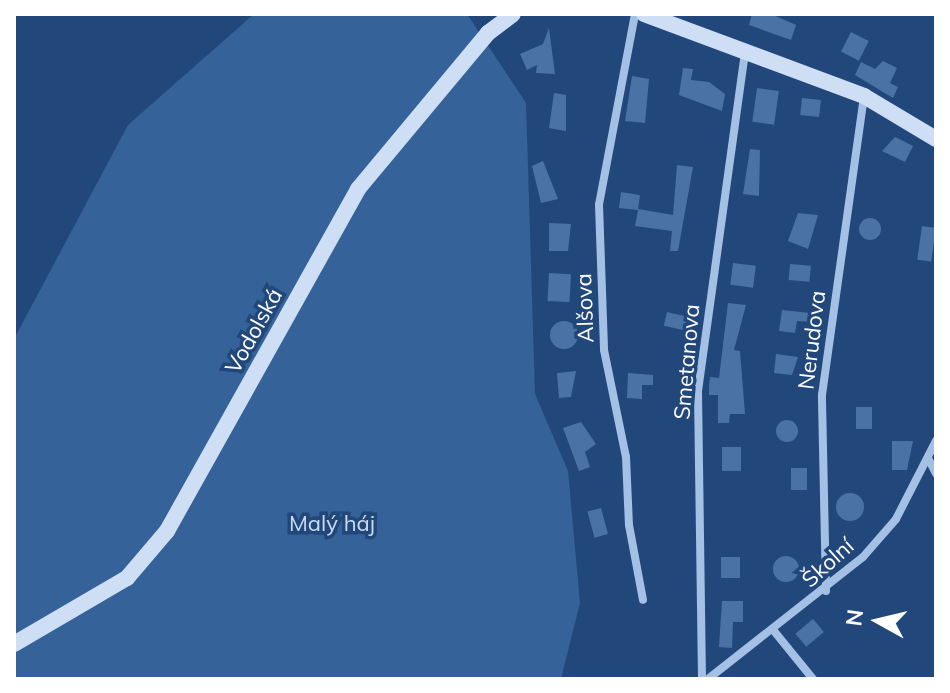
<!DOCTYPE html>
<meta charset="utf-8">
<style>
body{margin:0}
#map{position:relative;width:950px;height:693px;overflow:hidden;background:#22487b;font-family:Mulish,sans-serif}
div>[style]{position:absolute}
.green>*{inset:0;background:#356299}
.building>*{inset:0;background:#4b72a4;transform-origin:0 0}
.round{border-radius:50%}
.street>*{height:8px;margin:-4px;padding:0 4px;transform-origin:4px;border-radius:4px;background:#a4c1e5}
.secondary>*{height:16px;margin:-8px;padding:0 8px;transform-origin:8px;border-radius:8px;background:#cedff5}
span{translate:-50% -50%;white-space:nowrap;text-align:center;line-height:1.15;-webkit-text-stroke:7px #22487b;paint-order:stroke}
.street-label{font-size:22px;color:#fff}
.park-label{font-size:22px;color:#c8dcf4}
.frame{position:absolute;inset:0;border:16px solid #fff;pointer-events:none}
.north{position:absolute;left:838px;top:581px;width:80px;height:80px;-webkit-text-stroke:6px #22487b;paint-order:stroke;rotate:278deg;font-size:22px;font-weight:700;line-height:32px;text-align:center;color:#fff}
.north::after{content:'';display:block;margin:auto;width:28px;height:36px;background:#fff;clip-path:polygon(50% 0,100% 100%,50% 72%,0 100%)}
</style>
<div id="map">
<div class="green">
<div style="clip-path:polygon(254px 14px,467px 14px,526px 103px,535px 394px,568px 471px,580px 603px,561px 679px,14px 679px,14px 339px,128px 125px)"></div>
</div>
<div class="building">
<div style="clip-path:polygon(752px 14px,771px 14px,796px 25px,791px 40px,749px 25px)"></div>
<div style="clip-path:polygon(549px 28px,555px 74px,536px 73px,537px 65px,527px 70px,520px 54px,543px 44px)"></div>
<div style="left:851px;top:32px;width:20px;height:22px;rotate:27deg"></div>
<div style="clip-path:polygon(883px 61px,897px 68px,890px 83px,898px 87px,893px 98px,855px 75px,861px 62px,875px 69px)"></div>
<div style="clip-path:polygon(683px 68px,693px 69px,691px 80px,709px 82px,725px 94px,722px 111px,679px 95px)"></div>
<div style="clip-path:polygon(632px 76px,649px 79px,645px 123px,625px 121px)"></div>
<div style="left:757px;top:88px;width:22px;height:34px;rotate:8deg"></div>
<div style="clip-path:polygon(554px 93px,566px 95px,566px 131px,549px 128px)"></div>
<div style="left:802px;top:98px;width:19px;height:17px;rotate:6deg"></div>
<div style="clip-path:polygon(895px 137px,913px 146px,905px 162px,882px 151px)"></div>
<div style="clip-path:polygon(750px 149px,760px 150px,759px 196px,743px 194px)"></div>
<div style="clip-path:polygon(543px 161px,558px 199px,541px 203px,532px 166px)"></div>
<div style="clip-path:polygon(677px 165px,693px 167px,678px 251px,670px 251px,672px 231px,635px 226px,638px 210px,619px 208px,621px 192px,640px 195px,638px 209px,673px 215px)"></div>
<div style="clip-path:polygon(798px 213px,818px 215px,808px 249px,788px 241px)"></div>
<div class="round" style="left:859px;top:218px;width:22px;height:22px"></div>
<div style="clip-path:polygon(549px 223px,571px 224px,568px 251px,549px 251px)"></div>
<div style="left:922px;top:226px;width:14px;height:34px;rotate:8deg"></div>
<div style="left:733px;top:263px;width:23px;height:22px;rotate:7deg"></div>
<div style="left:790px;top:264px;width:21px;height:16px;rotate:5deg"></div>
<div style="left:549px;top:273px;width:22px;height:28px;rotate:3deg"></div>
<div style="clip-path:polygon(728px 303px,746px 305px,734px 350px,740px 351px,745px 414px,730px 414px,729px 423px,718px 423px,718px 395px,709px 395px,709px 386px,710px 377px,719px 378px)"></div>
<div style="clip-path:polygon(782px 310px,820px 314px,819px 322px,797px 321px,795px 333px,779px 331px)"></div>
<div style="left:667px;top:312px;width:23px;height:14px;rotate:13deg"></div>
<div class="round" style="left:550px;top:321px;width:28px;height:28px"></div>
<div style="clip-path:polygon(776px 354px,798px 357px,792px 375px,774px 373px)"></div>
<div style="clip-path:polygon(576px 371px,571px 397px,559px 398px,557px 373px)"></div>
<div style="clip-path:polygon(628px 373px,653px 375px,653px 385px,642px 385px,642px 399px,627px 398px)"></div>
<div style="left:856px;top:407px;width:16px;height:22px"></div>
<div class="round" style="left:776px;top:420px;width:22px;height:22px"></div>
<div style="clip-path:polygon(581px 422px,596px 444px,585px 452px,590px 467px,579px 471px,563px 428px)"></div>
<div style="clip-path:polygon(892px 441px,913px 441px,907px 470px,892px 470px)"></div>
<div style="left:722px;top:447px;width:19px;height:24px"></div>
<div style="left:791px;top:468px;width:16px;height:22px"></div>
<div class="round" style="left:836px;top:493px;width:28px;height:28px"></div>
<div style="left:601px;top:508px;width:27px;height:14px;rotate:75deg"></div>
<div class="round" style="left:773px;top:556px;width:26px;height:26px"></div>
<div style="left:740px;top:557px;width:21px;height:19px;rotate:90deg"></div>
<div style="clip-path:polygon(722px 601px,743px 601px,743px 622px,733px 622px,732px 648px,719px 647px)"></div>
<div style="left:813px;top:619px;width:17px;height:23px;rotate:50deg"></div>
</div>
<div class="street">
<div style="left:635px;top:14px;width:194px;rotate:100.7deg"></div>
<div style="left:599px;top:205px;width:145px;rotate:88deg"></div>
<div style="left:604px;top:350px;width:109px;rotate:78.4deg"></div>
<div style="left:626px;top:457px;width:68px;rotate:87.5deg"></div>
<div style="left:629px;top:525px;width:76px;rotate:79.4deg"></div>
<div style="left:928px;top:458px;width:18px;rotate:63deg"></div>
<div style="left:826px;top:591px;width:196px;rotate:-91.2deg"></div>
<div style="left:822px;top:395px;width:302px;rotate:-82deg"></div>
<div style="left:774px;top:631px;width:62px;rotate:50.9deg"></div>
<div style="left:702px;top:679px;width:288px;rotate:-90.8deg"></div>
<div style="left:698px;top:391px;width:343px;rotate:-82.1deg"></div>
<div style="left:708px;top:679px;width:197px;rotate:-38.2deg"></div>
<div style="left:863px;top:557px;width:50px;rotate:-49deg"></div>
<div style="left:896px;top:519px;width:88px;rotate:-62.9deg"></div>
</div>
<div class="secondary">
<div style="left:644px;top:14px;width:235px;rotate:20.4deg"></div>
<div style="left:864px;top:96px;width:84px;rotate:30.8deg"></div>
<div style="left:14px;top:644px;width:131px;rotate:-30.3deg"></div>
<div style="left:127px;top:578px;width:62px;rotate:-49.6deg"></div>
<div style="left:167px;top:531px;width:392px;rotate:-60.8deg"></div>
<div style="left:358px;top:189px;width:203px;rotate:-50.2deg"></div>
<div style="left:488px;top:33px;width:31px;rotate:-37deg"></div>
</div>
<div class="street-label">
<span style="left:585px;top:308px;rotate:-92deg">Alšova</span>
<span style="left:254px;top:331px;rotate:-61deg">Vodolská</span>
<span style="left:812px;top:340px;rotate:-83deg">Nerudova</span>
<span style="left:687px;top:362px;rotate:-85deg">Smetanova</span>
<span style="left:828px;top:563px;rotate:-42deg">Školní</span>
</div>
<div class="park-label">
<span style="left:332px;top:524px">Malý háj</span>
</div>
<div class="frame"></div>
<div class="north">N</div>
</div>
